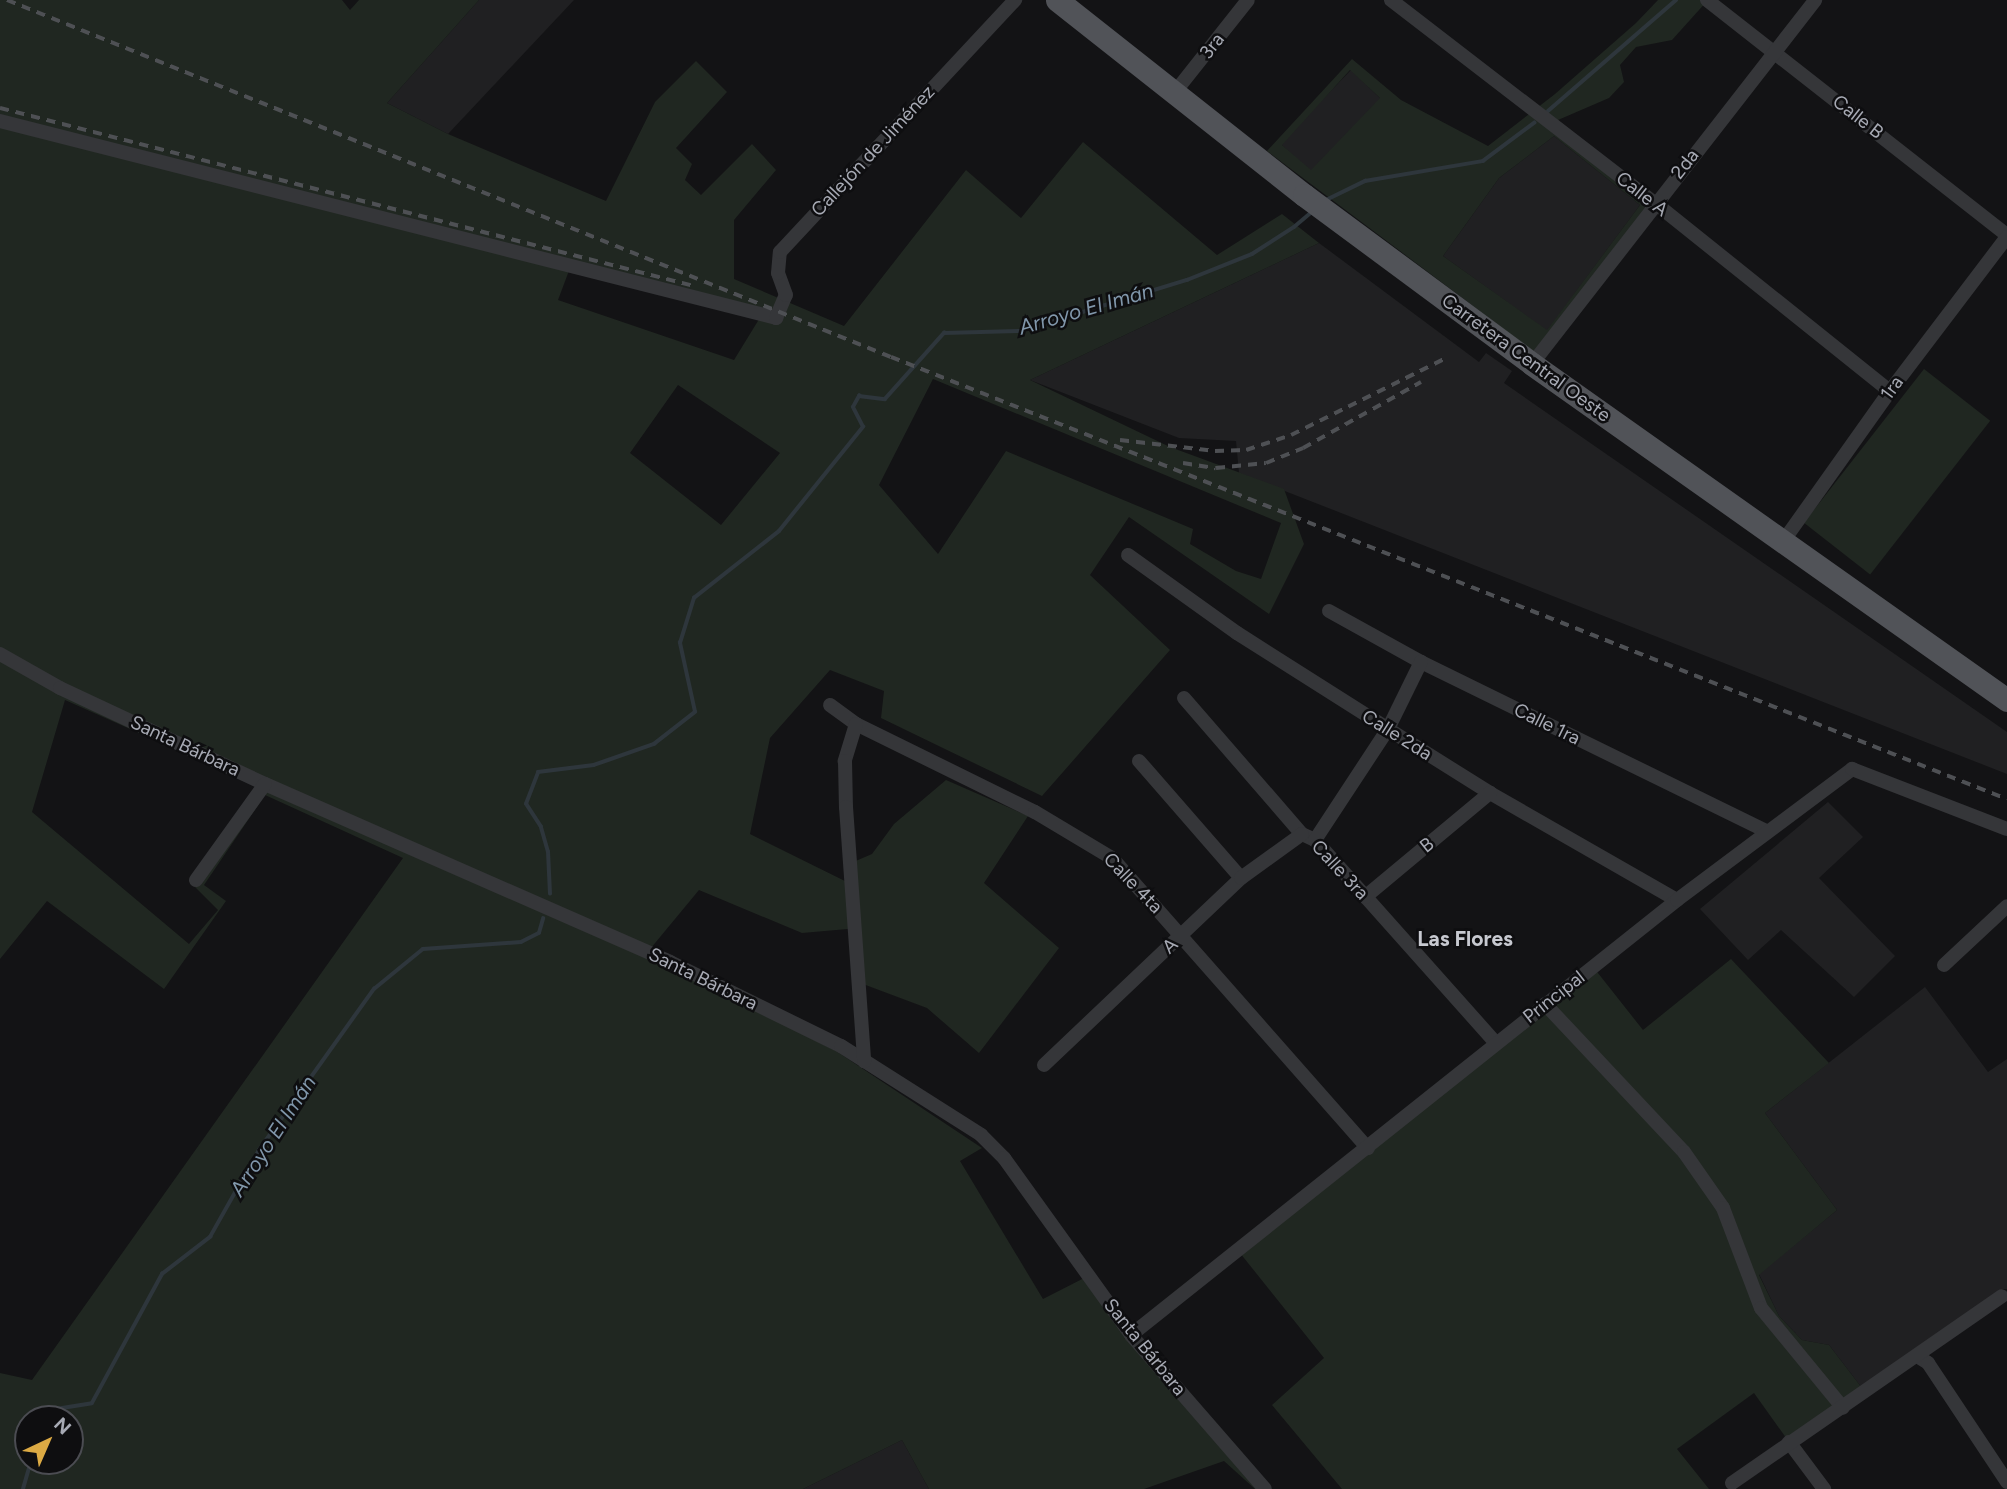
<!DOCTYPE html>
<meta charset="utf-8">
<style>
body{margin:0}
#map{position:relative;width:2007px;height:1489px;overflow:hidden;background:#131315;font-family:Figtree,sans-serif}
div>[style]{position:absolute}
.built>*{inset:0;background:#202022;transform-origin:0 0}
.green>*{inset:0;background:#202721;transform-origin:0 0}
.stream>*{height:3.5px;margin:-1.75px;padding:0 1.75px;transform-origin:1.75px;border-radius:1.75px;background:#2e363c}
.street>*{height:14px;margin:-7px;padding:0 7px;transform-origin:7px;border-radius:7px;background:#353639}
.primary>*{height:23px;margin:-11.5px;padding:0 11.5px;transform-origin:11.5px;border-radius:11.5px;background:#515358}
.rail>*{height:3.5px;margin-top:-1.75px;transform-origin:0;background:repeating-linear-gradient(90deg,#4e5054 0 9px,transparent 0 16px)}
span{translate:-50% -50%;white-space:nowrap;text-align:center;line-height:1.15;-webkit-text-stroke:5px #0e0e10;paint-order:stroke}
.street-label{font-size:19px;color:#a7aab4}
.water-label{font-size:21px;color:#8197ab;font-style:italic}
.neighbourhood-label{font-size:21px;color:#c7c9d0;font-weight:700}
.north{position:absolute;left:14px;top:1405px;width:70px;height:70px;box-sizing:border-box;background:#0e0e10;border:2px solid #4b4c52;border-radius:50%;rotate:44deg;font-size:19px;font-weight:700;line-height:28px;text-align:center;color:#a7aab4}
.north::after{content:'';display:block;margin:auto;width:24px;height:32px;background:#dcaa44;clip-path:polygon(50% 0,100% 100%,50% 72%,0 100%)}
</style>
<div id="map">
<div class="built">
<div style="clip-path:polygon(479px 0,574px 0,448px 134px,387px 103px)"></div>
<div style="left:1351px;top:70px;width:42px;height:102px;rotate:44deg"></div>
<div style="clip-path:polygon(1554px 136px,1640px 205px,1547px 331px,1443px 256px,1499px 178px)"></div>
<div style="clip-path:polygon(1319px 243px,1479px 362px,1486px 353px,1512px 371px,1504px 383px,2007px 732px,2007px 774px,1239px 473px,1236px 441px,1179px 438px,1030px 380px)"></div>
<div style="clip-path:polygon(1828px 802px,1863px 837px,1819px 878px,1895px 956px,1854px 997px,1781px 930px,1748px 960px,1700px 909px)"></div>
<div style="clip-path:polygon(1925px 987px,1988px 1072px,2007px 1059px,2007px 1289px,2003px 1289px,1862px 1388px,1829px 1345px,1802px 1340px,1779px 1316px,1759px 1274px,1837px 1210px,1765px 1113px)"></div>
<div style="clip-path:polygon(902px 1440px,929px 1489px,803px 1489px)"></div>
</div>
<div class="green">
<div style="clip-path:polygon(evenodd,0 0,342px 0,350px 10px,359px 0,479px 0,387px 103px,448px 134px,606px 201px,655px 102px,696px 61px,727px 92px,676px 148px,692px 164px,685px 180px,701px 195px,752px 144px,776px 170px,734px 220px,734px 279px,844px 326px,966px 170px,1021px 218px,1083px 142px,1217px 255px,1282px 214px,1319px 243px,1030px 380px,1170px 447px,1284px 489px,1304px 544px,1269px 614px,1129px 517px,1090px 575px,1170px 650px,1042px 796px,881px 718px,884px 691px,830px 670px,770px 738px,750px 834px,853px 885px,851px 863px,872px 854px,894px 824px,946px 780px,1028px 816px,984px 883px,1059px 948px,979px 1053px,927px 1008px,863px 984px,859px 928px,802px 933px,699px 890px,646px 954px,836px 1051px,982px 1148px,960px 1161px,1043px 1299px,1090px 1275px,1260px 1489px,1255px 1489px,1224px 1461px,1144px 1489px,929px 1489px,902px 1440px,803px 1489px,0 1489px,0 1373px,32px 1380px,403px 858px,265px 795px,204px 885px,226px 901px,164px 989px,47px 901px,0 959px,0 0,570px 268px,761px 316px,734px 360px,558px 300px,570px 268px,0 0,933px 379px,1281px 523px,1261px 579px,1236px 571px,1190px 544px,1193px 529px,1006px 451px,938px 554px,879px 485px,933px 379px,0 0,678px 385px,780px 453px,721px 525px,630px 453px,678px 385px,0 0,65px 700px,258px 786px,189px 881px,218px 910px,189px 944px,32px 812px,65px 700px,0 0,28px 1419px,70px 1419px,70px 1461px,28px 1461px,28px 1419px)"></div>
<div style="clip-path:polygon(evenodd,1658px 0,1708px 0,1672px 40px,1636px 47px,1620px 65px,1624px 82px,1609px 98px,1558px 120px,1659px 201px,1541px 357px,1267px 151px,1352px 59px,1401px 100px,1488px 146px,1555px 94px,1636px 23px,1658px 0,1350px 70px,1380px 98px,1311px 170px,1282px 145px,1350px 70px,1658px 0,1554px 136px,1640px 205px,1547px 330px,1443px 256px,1499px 178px,1554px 136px)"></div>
<div style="left:1924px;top:369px;width:84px;height:195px;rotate:38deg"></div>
<div style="clip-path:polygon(1731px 959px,1829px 1063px,1765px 1113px,1837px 1210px,1759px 1275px,1779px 1316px,1802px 1340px,1829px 1345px,1862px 1388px,1789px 1442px,1754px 1393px,1677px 1449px,1709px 1489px,1342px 1489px,1272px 1405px,1324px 1358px,1240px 1253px,1594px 968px,1643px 1030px)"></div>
</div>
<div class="stream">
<div style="left:1548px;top:111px;width:169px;rotate:-40.9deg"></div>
<div style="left:1324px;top:201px;width:46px;rotate:-26deg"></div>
<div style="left:1365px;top:181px;width:120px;rotate:-9.6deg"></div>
<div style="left:1483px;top:161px;width:64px;rotate:-36.7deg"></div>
<div style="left:550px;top:894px;width:42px;rotate:-92.7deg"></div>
<div style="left:548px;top:852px;width:26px;rotate:-106deg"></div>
<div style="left:541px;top:827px;width:27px;rotate:-123deg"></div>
<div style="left:526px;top:804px;width:34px;rotate:-69deg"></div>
<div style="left:538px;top:772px;width:56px;rotate:-7.1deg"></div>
<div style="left:594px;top:765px;width:64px;rotate:-19.3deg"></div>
<div style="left:654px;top:744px;width:52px;rotate:-38deg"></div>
<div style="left:695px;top:712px;width:71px;rotate:-102.3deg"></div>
<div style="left:680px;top:643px;width:47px;rotate:-72.7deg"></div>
<div style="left:694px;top:598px;width:108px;rotate:-38.2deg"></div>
<div style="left:779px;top:531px;width:134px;rotate:-51.1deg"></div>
<div style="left:863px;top:427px;width:22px;rotate:-117deg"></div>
<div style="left:853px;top:407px;width:13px;rotate:-61deg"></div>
<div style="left:859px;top:396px;width:26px;rotate:7deg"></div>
<div style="left:885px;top:399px;width:89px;rotate:-48.2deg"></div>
<div style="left:944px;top:333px;width:77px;rotate:-1.5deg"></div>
<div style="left:1021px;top:331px;width:174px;rotate:-17.1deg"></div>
<div style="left:1187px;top:280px;width:70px;rotate:-21.8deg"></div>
<div style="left:1252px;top:254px;width:50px;rotate:-32.7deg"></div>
<div style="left:1294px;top:227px;width:25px;rotate:-40deg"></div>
<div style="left:51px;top:1419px;width:11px;rotate:-63deg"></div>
<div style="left:56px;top:1409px;width:36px;rotate:-9deg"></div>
<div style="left:92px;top:1403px;width:147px;rotate:-61.5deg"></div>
<div style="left:162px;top:1274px;width:61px;rotate:-37.6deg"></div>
<div style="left:210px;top:1237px;width:100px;rotate:-60.6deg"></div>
<div style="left:259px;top:1150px;width:198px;rotate:-54.5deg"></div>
<div style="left:374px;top:989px;width:63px;rotate:-39.2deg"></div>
<div style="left:423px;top:949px;width:98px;rotate:-4.1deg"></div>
<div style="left:521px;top:942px;width:20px;rotate:-27deg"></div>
<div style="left:539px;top:933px;width:15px;rotate:-74deg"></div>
<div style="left:23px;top:1489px;width:29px;rotate:-74deg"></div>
</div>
<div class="street">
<div style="left:1391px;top:0;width:333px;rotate:37.6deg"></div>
<div style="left:1655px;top:203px;width:301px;rotate:38.7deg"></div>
<div style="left:1707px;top:0;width:381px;rotate:38.1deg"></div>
<div style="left:1175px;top:92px;width:117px;rotate:-51.6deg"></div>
<div style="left:0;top:121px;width:801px;rotate:14.24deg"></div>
<div style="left:776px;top:318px;width:25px;rotate:-67deg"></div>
<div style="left:786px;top:295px;width:23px;rotate:-110deg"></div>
<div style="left:778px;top:273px;width:21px;rotate:-85deg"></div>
<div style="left:780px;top:252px;width:345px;rotate:-47deg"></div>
<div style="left:1532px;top:364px;width:461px;rotate:-52.1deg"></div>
<div style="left:1782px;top:543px;width:186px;rotate:-54.6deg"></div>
<div style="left:1890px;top:391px;width:193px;rotate:-52.8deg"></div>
<div style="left:1128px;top:555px;width:134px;rotate:35.6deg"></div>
<div style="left:1237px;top:633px;width:179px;rotate:32.4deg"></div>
<div style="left:1388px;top:729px;width:120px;rotate:32.1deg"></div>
<div style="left:1490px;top:793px;width:215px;rotate:29.8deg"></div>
<div style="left:1329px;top:611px;width:105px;rotate:29deg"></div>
<div style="left:1421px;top:662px;width:386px;rotate:26.1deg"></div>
<div style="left:0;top:654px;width:69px;rotate:29.5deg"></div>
<div style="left:60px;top:688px;width:226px;rotate:25.1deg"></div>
<div style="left:265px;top:784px;width:442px;rotate:23.7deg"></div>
<div style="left:670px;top:962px;width:191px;rotate:26.2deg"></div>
<div style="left:841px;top:1046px;width:166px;rotate:32.4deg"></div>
<div style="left:981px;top:1135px;width:33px;rotate:45deg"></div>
<div style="left:1004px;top:1158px;width:218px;rotate:54.3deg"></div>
<div style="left:1131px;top:1335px;width:204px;rotate:49deg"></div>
<div style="left:1184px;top:698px;width:180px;rotate:49.1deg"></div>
<div style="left:1302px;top:834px;width:14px;rotate:25deg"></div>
<div style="left:1315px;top:840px;width:272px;rotate:48.3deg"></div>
<div style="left:830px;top:705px;width:32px;rotate:36deg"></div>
<div style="left:856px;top:724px;width:199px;rotate:26.2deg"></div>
<div style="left:1035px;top:812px;width:90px;rotate:30.9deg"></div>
<div style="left:1112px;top:858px;width:387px;rotate:48.6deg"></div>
<div style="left:856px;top:724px;width:39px;rotate:107deg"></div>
<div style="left:845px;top:761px;width:46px;rotate:88.8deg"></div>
<div style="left:846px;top:807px;width:255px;rotate:85.9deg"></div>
<div style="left:1139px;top:761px;width:155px;rotate:48.9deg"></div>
<div style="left:1315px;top:840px;width:133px;rotate:-56.7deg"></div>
<div style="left:1388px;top:729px;width:75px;rotate:-63.8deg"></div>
<div style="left:196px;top:880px;width:118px;rotate:-54.3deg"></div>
<div style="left:1365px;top:897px;width:163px;rotate:-39.8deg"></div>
<div style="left:1944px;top:965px;width:86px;rotate:-43.1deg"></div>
<div style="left:1545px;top:1004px;width:203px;rotate:46.8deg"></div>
<div style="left:1684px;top:1152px;width:68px;rotate:55.1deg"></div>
<div style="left:1723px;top:1208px;width:107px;rotate:69.2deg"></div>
<div style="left:1761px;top:1308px;width:129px;rotate:50.6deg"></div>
<div style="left:1044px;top:1065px;width:272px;rotate:-43.5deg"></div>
<div style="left:1241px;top:878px;width:75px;rotate:-35.8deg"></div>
<div style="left:1131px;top:1335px;width:698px;rotate:-38.54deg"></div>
<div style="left:1677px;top:900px;width:219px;rotate:-36.8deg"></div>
<div style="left:1852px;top:769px;width:166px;rotate:21.2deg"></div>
<div style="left:1917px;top:1356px;width:13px;rotate:32deg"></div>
<div style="left:1928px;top:1363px;width:143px;rotate:56.4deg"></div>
<div style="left:1789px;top:1442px;width:59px;rotate:53.3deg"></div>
<div style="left:1732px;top:1483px;width:328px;rotate:-34.7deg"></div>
</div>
<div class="primary">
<div style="left:1057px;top:0;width:315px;rotate:38.3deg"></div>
<div style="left:1304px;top:195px;width:284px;rotate:36.5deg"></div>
<div style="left:1532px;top:364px;width:582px;rotate:35.27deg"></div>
</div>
<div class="rail">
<div style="left:7px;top:0;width:953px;rotate:21.99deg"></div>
<div style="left:891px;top:357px;width:1200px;rotate:21.61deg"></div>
<div style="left:0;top:108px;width:716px;rotate:14.39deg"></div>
<div style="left:1120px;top:440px;width:96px;rotate:6.6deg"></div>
<div style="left:1215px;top:451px;width:31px;rotate:-2deg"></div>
<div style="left:1246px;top:450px;width:47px;rotate:-18.4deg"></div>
<div style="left:1291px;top:435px;width:175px;rotate:-26.4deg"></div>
<div style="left:1183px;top:463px;width:33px;rotate:9deg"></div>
<div style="left:1216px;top:468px;width:50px;rotate:-5.7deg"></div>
<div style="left:1266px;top:463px;width:40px;rotate:-22deg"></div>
<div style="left:1303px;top:448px;width:135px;rotate:-29.2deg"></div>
</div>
<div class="street-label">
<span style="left:1212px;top:46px;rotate:-52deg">3ra</span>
<span style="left:1858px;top:117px;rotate:38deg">Calle B</span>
<span style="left:873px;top:151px;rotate:-47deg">Callejón de Jiménez</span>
<span style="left:1685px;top:164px;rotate:-52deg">2da</span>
<span style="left:1642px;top:194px;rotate:38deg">Calle A</span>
<span style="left:1526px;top:358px;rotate:36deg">Carretera Central Oeste</span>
<span style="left:1892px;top:388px;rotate:-54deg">1ra</span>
<span style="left:1547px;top:724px;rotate:26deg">Calle 1ra</span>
<span style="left:1397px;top:735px;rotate:32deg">Calle 2da</span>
<span style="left:185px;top:746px;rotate:25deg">Santa Bárbara</span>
<span style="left:1427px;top:845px;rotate:-39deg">B</span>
<span style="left:1340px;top:870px;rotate:47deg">Calle 3ra</span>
<span style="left:1133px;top:883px;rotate:46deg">Calle 4ta</span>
<span style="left:1170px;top:946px;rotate:-43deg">A</span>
<span style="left:703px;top:979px;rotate:26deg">Santa Bárbara</span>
<span style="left:1554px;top:997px;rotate:-38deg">Principal</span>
<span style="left:1145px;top:1347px;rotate:51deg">Santa Bárbara</span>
</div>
<div class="water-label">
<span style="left:1086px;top:309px;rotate:-16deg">Arroyo El Imán</span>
<span style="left:273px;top:1136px;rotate:-57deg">Arroyo El Imán</span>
</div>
<div class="neighbourhood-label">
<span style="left:1465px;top:939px">Las Flores</span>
</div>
<div class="north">N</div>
</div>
